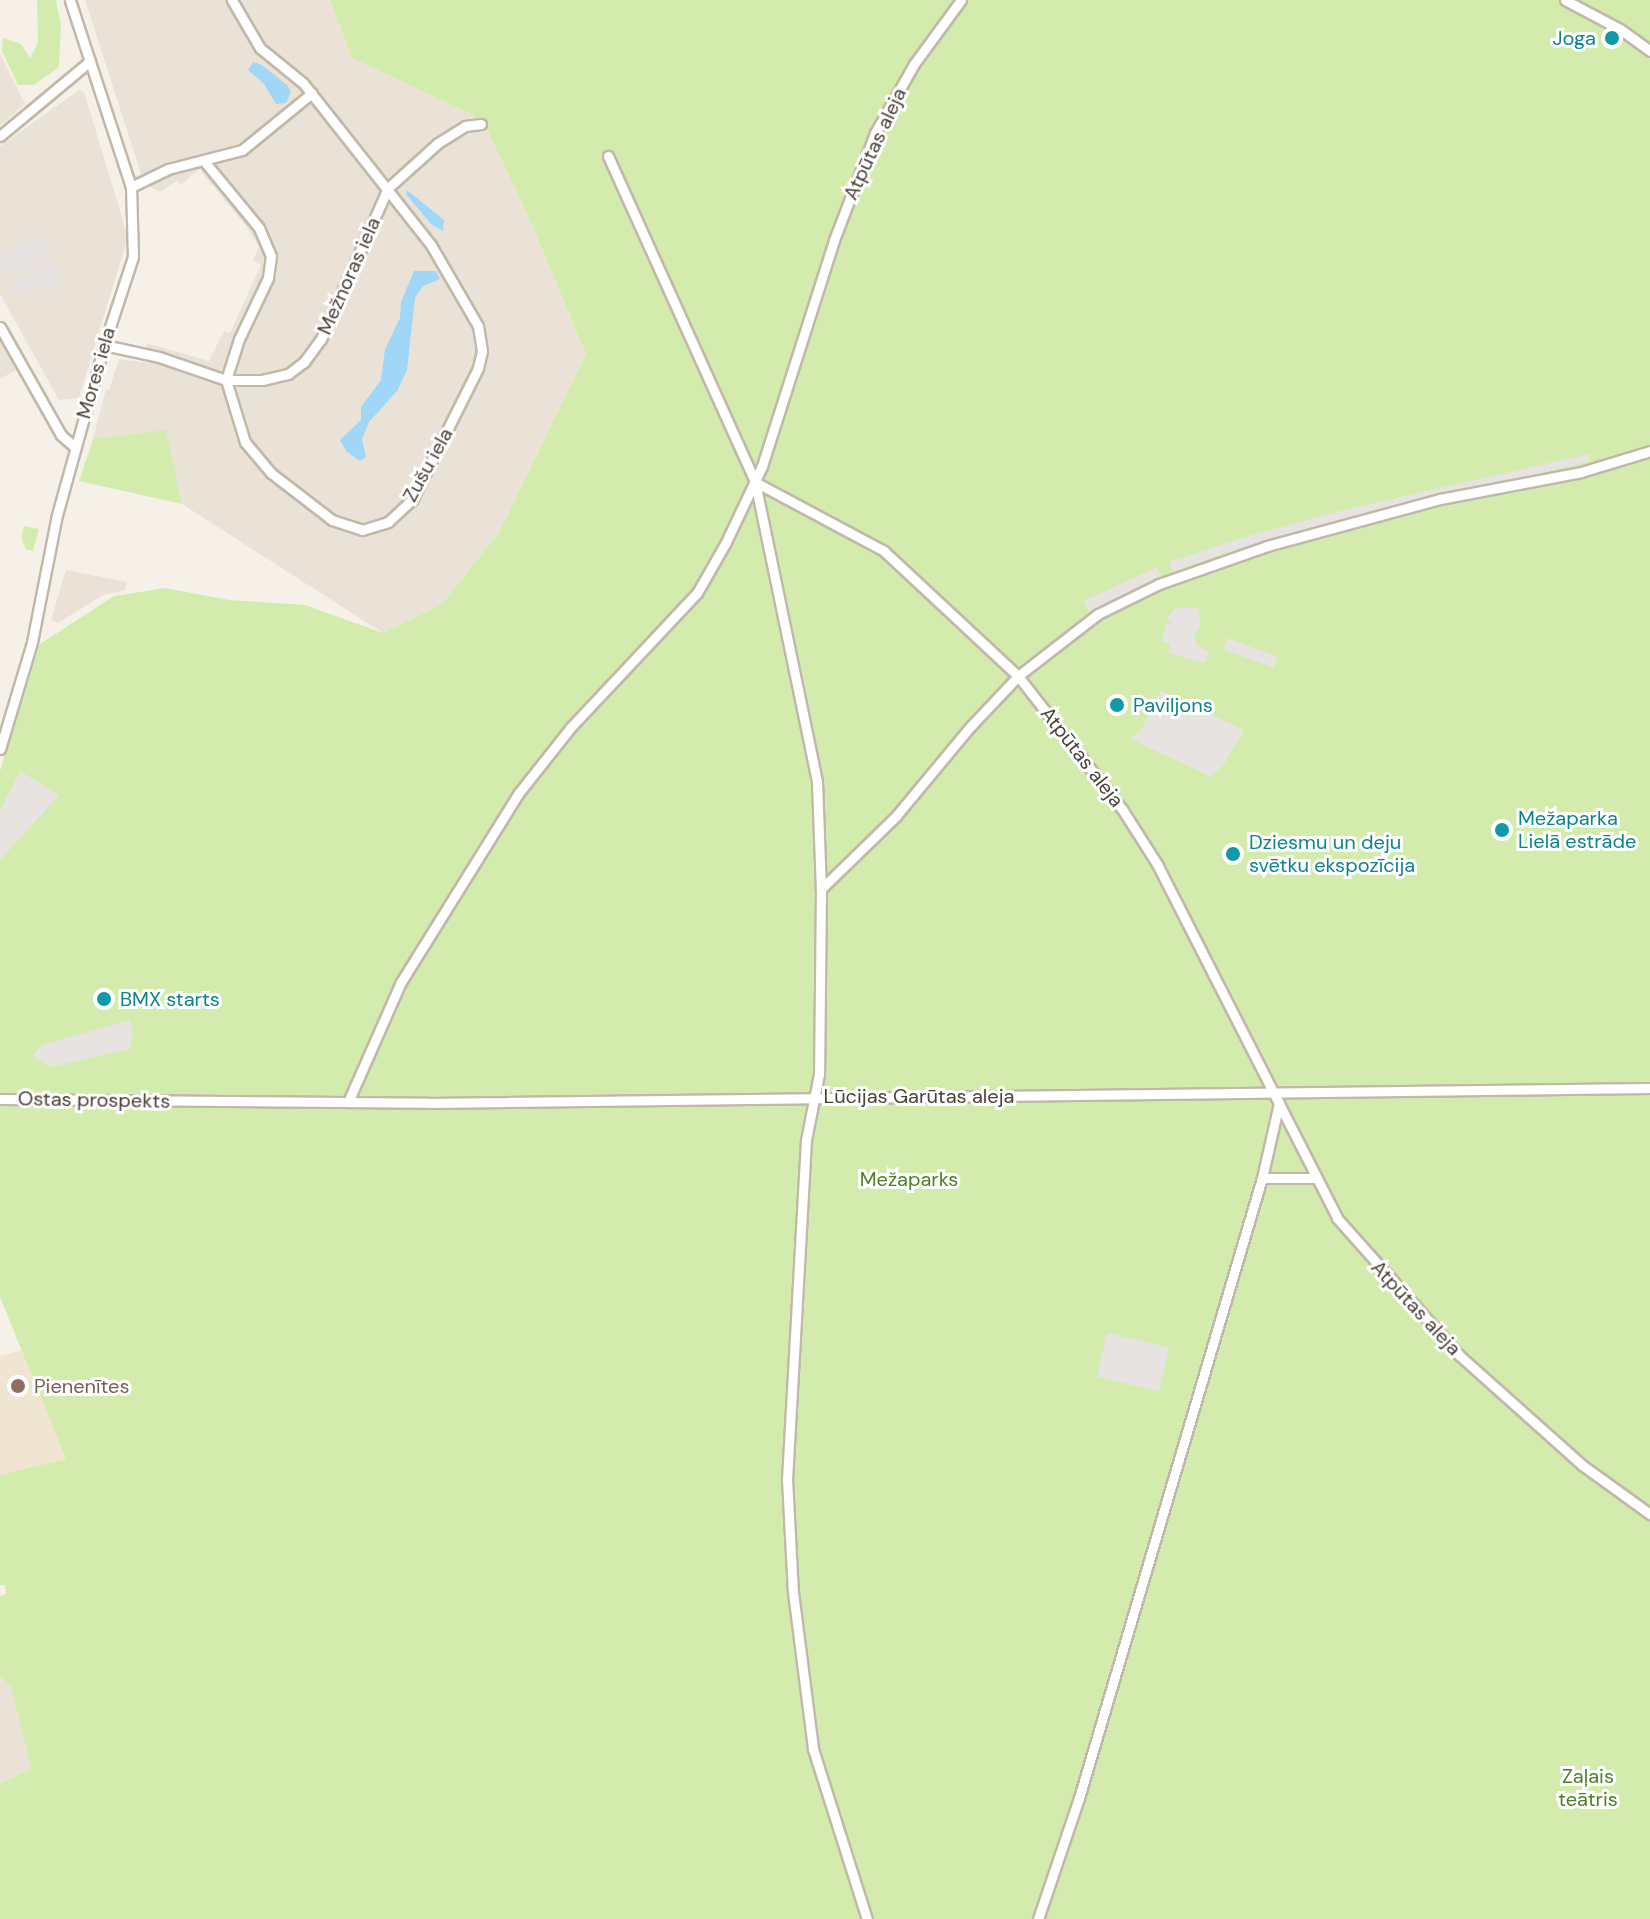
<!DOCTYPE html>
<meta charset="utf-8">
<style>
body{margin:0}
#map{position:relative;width:1650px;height:1919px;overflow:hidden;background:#f5f1e8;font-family:"DM Sans",sans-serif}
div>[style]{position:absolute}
.residential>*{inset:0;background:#eae2d6}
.education>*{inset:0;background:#efe5d1}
.green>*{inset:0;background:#d3ecae}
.parking>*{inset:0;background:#e6e3e0;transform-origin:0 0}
.water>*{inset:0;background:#a1d7f6}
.roads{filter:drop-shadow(2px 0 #c2b8aa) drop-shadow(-2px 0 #c2b8aa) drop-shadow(0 2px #c2b8aa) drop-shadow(0 -2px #c2b8aa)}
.minor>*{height:9px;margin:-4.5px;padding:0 4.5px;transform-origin:4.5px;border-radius:4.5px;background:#fff}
.dots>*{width:22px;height:22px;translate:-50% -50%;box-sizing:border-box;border:4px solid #fff;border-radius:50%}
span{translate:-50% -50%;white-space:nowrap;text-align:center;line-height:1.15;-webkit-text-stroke:6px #fff;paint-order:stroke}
.culture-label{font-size:20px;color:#0d838f}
.right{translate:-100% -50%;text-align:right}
.left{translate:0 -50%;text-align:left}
.street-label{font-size:20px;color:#494136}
.park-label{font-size:20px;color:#4b8024}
.education-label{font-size:20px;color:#785e54}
</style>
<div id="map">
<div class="residential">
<div style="clip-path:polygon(85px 0,330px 0,352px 58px,471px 114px,487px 129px,533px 227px,586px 354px,499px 532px,442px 604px,383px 633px,182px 504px,166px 431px,93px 439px,106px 389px,109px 390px,119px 359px,151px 363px,146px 343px,209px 361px,224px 331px,230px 333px,261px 265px,253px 260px,259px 247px,246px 226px,199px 169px,181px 185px,177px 181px,160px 192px,144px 183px)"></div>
<div style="clip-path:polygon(0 54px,25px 104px,0 126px)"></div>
<div style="clip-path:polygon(79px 90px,84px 92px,128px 237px,79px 398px,59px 400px,0 294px,0 146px)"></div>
<div style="clip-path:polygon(0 341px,16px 370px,0 379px)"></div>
<div style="clip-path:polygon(66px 570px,127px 582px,125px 590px,103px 595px,58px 623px,51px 620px)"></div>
<div style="clip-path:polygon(0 1676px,11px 1687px,31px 1769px,0 1784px)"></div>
</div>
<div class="education">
<div style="clip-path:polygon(23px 1350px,66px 1459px,0 1475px,0 1356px)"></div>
</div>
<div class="green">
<div style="clip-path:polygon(37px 0,56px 0,61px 26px,59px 67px,34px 85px,18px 85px,2px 51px,3px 38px,21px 44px,30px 58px,38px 43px)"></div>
<div style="clip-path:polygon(330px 0,1650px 0,1650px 1919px,0 1919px,0 1784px,31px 1769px,11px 1687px,0 1676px,0 1596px,6px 1594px,5px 1585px,0 1585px,0 1475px,66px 1459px,0 1297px,0 771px,40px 644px,114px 596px,165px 588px,229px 600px,305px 605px,383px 633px,442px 604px,499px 532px,586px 354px,533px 227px,487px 129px,471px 114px,352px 58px)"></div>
<div style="clip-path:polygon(166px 430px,182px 504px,79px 481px,93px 439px)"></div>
<div style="clip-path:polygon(24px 526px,39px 529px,33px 551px,26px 549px,21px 538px)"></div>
</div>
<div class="parking">
<div style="clip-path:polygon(39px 234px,51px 256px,12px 276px,9px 271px,0 274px,0 255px)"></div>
<div style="clip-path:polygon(54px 260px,62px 282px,43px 292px,40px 286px,11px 297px,5px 286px)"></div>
<div style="clip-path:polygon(1589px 454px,1590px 461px,1327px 525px,1228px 552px,1173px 572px,1169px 562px,1244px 537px,1348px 509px)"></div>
<div style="clip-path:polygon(1157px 567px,1161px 577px,1090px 613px,1084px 601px)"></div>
<div style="clip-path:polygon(1176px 608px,1198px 608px,1200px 624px,1194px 638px,1198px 646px,1209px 651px,1205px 663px,1168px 653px,1170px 644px,1162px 642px,1166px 624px,1174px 625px,1166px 619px)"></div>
<div style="left:1227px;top:638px;width:54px;height:12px;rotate:20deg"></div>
<div style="clip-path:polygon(1161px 691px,1244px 730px,1223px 766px,1211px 777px,1131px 739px,1142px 728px)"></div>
<div style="clip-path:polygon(20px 771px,59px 795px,0 860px,0 810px)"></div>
<div style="clip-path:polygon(130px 1020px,133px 1035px,129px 1049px,51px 1067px,32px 1056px,42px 1045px)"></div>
<div style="left:1107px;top:1333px;width:64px;height:45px;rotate:13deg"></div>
</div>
<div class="water">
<div style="clip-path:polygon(253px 62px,262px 65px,287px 85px,291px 92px,286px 103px,276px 104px,264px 84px,248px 70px)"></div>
<div style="clip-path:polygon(407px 190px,444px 220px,443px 231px,431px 224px,406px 194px)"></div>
<div style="clip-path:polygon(414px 271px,436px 271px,440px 279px,423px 286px,415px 298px,407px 370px,397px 391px,369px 422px,362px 439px,366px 457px,360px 461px,346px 451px,340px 440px,361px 420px,361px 407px,381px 380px,385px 349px,400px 318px,401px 302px)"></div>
</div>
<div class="roads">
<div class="minor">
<div style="left:1565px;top:0;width:62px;rotate:27.8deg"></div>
<div style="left:1620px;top:29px;width:37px;rotate:36deg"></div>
<div style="left:0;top:136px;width:117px;rotate:-39.8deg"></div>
<div style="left:608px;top:156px;width:358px;rotate:65.7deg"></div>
<div style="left:755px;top:482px;width:306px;rotate:78.3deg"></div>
<div style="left:817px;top:782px;width:107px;rotate:87.9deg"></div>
<div style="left:821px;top:889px;width:185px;rotate:90.6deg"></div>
<div style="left:819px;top:1074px;width:67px;rotate:101.1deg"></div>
<div style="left:806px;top:1140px;width:340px;rotate:93.2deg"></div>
<div style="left:787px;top:1479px;width:113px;rotate:87deg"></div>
<div style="left:793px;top:1592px;width:158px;rotate:82.7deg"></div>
<div style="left:813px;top:1749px;width:178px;rotate:72.4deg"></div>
<div style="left:204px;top:161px;width:87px;rotate:50.6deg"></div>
<div style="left:259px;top:228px;width:30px;rotate:67deg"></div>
<div style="left:271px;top:256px;width:22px;rotate:98deg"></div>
<div style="left:268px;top:278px;width:68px;rotate:115.4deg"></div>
<div style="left:239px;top:339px;width:43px;rotate:107.6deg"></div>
<div style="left:226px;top:380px;width:65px;rotate:73deg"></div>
<div style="left:245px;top:442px;width:40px;rotate:50deg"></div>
<div style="left:271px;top:473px;width:77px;rotate:37.6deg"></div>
<div style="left:332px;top:520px;width:32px;rotate:18deg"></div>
<div style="left:362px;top:530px;width:27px;rotate:-17deg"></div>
<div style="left:388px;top:522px;width:33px;rotate:-43deg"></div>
<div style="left:412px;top:500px;width:148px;rotate:-63.4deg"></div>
<div style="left:478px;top:368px;width:17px;rotate:-77deg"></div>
<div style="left:482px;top:351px;width:25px;rotate:-99deg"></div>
<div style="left:478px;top:326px;width:94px;rotate:-120.1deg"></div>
<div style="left:431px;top:245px;width:206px;rotate:-128.3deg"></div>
<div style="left:303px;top:83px;width:55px;rotate:-140.9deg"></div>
<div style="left:260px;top:48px;width:56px;rotate:-120.3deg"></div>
<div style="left:131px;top:187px;width:41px;rotate:-25.9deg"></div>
<div style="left:168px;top:169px;width:76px;rotate:-14.4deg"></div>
<div style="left:242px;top:150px;width:90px;rotate:-39.2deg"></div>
<div style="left:0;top:327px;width:124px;rotate:60.5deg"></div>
<div style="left:61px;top:435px;width:18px;rotate:41deg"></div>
<div style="left:104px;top:345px;width:56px;rotate:12.3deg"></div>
<div style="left:159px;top:357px;width:71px;rotate:18.9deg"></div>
<div style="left:226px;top:380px;width:36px"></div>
<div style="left:262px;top:380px;width:27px;rotate:-13deg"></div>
<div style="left:288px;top:374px;width:20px;rotate:-37deg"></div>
<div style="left:304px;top:362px;width:29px;rotate:-54deg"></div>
<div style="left:321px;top:339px;width:165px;rotate:-66.1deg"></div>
<div style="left:388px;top:188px;width:67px;rotate:-42deg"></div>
<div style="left:438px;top:143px;width:32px;rotate:-32deg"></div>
<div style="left:465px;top:126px;width:16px;rotate:-7deg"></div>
<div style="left:755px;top:482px;width:146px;rotate:28.1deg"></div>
<div style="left:884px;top:551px;width:183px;rotate:43deg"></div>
<div style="left:1018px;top:676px;width:169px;rotate:52deg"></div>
<div style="left:1122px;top:809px;width:65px;rotate:57.5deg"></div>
<div style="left:1157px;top:864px;width:397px;rotate:63deg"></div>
<div style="left:1337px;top:1218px;width:183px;rotate:48.3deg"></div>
<div style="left:1459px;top:1355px;width:165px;rotate:41.8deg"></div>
<div style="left:1582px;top:1465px;width:84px;rotate:35.8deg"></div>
<div style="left:0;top:749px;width:112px;rotate:-73.3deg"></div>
<div style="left:32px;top:642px;width:129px;rotate:-78.9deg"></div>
<div style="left:57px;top:515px;width:176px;rotate:-74.5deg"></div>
<div style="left:104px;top:345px;width:93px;rotate:-71.8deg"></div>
<div style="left:133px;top:257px;width:70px;rotate:-91.6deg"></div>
<div style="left:131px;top:187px;width:197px;rotate:-108.1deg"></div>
<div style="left:821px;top:889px;width:105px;rotate:-44.2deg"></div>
<div style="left:896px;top:816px;width:116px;rotate:-50.3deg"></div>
<div style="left:970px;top:727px;width:70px;rotate:-46.7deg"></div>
<div style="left:1018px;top:676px;width:101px;rotate:-37.8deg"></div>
<div style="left:1098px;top:614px;width:68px;rotate:-26.2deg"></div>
<div style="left:1159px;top:584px;width:114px;rotate:-19.4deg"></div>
<div style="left:1267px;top:546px;width:179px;rotate:-15.2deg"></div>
<div style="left:1440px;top:499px;width:144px;rotate:-10.8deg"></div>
<div style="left:1581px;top:472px;width:72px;rotate:-16.9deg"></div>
<div style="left:0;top:1099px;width:429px;rotate:0.5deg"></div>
<div style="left:429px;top:1103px;width:1221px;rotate:-0.7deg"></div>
<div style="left:348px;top:1102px;width:131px;rotate:-66.2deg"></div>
<div style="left:401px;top:982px;width:221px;rotate:-58.1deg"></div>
<div style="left:518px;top:794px;width:85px;rotate:-51.7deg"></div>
<div style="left:571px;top:727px;width:184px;rotate:-46.8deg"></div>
<div style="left:697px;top:593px;width:56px;rotate:-60.3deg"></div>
<div style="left:725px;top:544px;width:86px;rotate:-64.6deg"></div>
<div style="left:762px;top:466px;width:237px;rotate:-72.3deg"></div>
<div style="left:834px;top:240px;width:115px;rotate:-69deg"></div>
<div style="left:875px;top:133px;width:79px;rotate:-60.5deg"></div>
<div style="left:914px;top:64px;width:79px;rotate:-53.7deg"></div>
<div style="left:1262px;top:1178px;width:54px"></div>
<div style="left:1038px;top:1919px;width:128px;rotate:-71.3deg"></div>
<div style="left:1079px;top:1798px;width:646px;rotate:-73.56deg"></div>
<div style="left:1262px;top:1178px;width:77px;rotate:-77.2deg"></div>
</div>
</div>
<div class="dots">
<div style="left:1612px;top:38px;background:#0f9aa8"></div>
<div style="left:1117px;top:705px;background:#0f9aa8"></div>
<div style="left:1502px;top:830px;background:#0f9aa8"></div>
<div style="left:1233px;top:854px;background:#0f9aa8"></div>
<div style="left:104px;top:999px;background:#0f9aa8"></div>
<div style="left:18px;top:1386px;background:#8d6e63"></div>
</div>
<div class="culture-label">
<span class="right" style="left:1596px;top:38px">Joga</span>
<span class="left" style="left:1133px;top:705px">Paviljons</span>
<span class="left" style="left:1518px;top:830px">Mežaparka<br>Lielā estrāde</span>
<span class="left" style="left:1249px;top:854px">Dziesmu un deju<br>svētku ekspozīcija</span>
<span class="left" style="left:120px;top:999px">BMX starts</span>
</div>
<div class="street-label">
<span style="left:875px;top:144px;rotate:-65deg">Atpūtas aleja</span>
<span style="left:349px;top:276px;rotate:-66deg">Mežnoras iela</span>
<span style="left:96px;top:373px;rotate:-74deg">Mores iela</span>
<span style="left:428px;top:465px;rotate:-61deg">Zušu iela</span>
<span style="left:1082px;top:757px;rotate:52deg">Atpūtas aleja</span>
<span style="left:919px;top:1096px">Lūcijas Garūtas aleja</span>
<span style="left:94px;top:1100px;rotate:1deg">Ostas prospekts</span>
<span style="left:1416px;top:1308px;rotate:47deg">Atpūtas aleja</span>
</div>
<div class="park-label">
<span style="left:909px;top:1179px">Mežaparks</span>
<span style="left:1588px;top:1788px">Zaļais<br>teātris</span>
</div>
<div class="education-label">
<span class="left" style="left:34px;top:1386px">Pienenītes</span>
</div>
</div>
